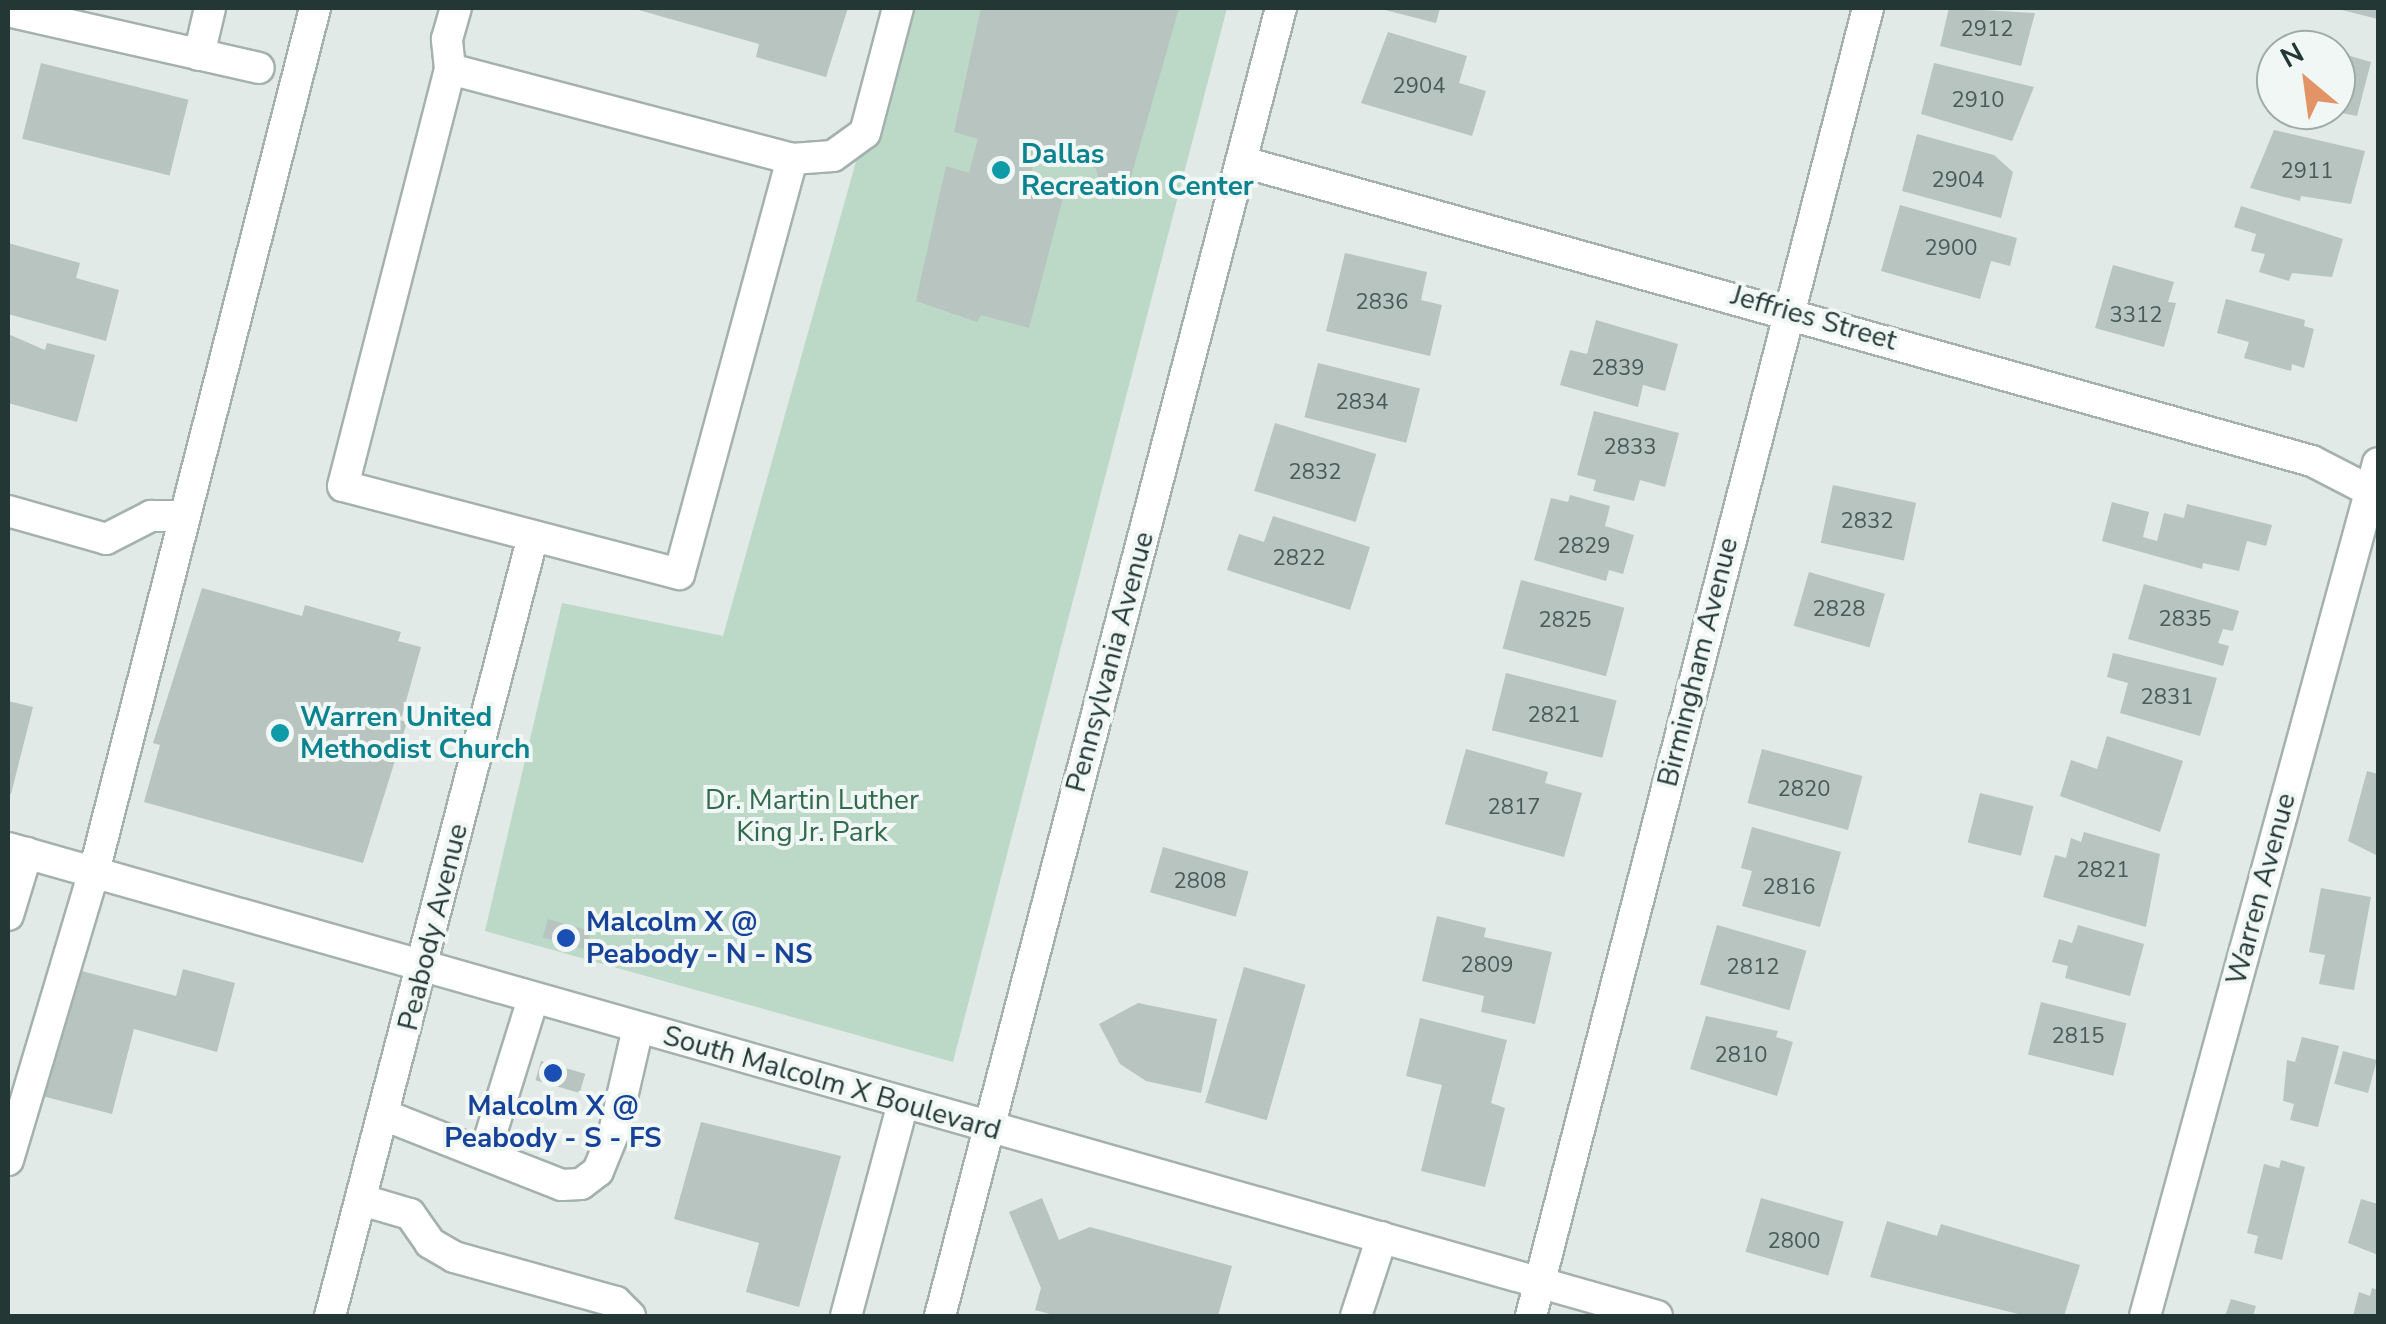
<!DOCTYPE html>
<style>
body{margin:0}
#map{position:relative;width:2386px;height:1324px;overflow:hidden;background:#e1eae7;font-family:"Nunito Sans",sans-serif}
div>[style]{position:absolute}
.green>*{inset:0;background:#bcd8c7}
.building>*{inset:0;background:#b7c4c0;transform-origin:0 0}
.roads{filter:drop-shadow(2px 0 #a4b1ae) drop-shadow(-2px 0 #a4b1ae) drop-shadow(0 2px #a4b1ae) drop-shadow(0 -2px #a4b1ae)}
.minor>*{height:30px;margin:-15px;padding:0 15px;transform-origin:15px;border-radius:15px;background:#fff}
.dots>*{width:28px;height:28px;translate:-50% -50%;box-sizing:border-box;border:5px solid #f1f7f4;border-radius:50%}
span{translate:-50% -50%;white-space:nowrap;text-align:center;line-height:1.15;-webkit-text-stroke:8px #f1f7f4;paint-order:stroke}
.number-label{font-size:22px;color:#485b58}
.number-label span{-webkit-text-stroke-width:0}
.culture-label{font-size:28px;color:#0d838f;font-weight:700}
.left{translate:0 -50%;text-align:left}
.street-label{font-size:28px;color:#233835}
.park-label{font-size:28px;color:#326a4f}
.transit-label{font-size:28px;color:#164399;font-weight:700}
.frame{position:absolute;inset:0;border:10px solid #233835;pointer-events:none}
.north{position:absolute;left:2256px;top:30px;width:100px;height:100px;box-sizing:border-box;background:#f1f7f4;border:2px solid #9faba8;border-radius:50%;rotate:331deg;font-size:28px;font-weight:700;line-height:40px;text-align:center;color:#233835}
.north::after{content:'';display:block;margin:auto;width:35px;height:45px;background:#e29467;clip-path:polygon(50% 0,100% 100%,50% 72%,0 100%)}
</style>
<div id="map">
<div class="green">
<div style="clip-path:polygon(899px 8px,1227px 8px,953px 1062px,485px 931px,562px 603px,723px 636px)"></div>
</div>
<div class="building">
<div style="clip-path:polygon(848px 8px,826px 77px,756px 57px,759px 44px,635px 9px)"></div>
<div style="clip-path:polygon(981px 8px,1179px 8px,1130px 180px,1098px 178px,1096px 168px,1062px 159px,1060px 167px,1036px 155px,1027px 188px,1063px 198px,1029px 328px,981px 315px,977px 322px,916px 301px,946px 166px,969px 173px,978px 139px,954px 132px)"></div>
<div style="clip-path:polygon(1377px 8px,1440px 8px,1436px 23px)"></div>
<div style="clip-path:polygon(1949px 8px,2035px 13px,2021px 66px,1940px 46px)"></div>
<div style="clip-path:polygon(2338px 8px,2378px 8px,2378px 19px,2338px 9px)"></div>
<div style="clip-path:polygon(1388px 32px,1467px 56px,1459px 83px,1486px 91px,1472px 136px,1361px 103px)"></div>
<div style="clip-path:polygon(2303px 43px,2325px 49px,2325px 50px,2287px 50px)"></div>
<div style="clip-path:polygon(2336px 52px,2371px 62px,2357px 116px,2336px 112px)"></div>
<div style="left:41px;top:63px;width:152px;height:78px;rotate:14deg"></div>
<div style="clip-path:polygon(1934px 63px,2034px 87px,2012px 141px,1921px 114px)"></div>
<div style="clip-path:polygon(2274px 130px,2365px 151px,2351px 204px,2301px 196px,2300px 201px,2250px 188px)"></div>
<div style="clip-path:polygon(1917px 134px,1994px 155px,2013px 172px,2001px 218px,1902px 191px)"></div>
<div style="clip-path:polygon(1900px 205px,2017px 238px,2010px 266px,1991px 261px,1980px 299px,1881px 271px)"></div>
<div style="clip-path:polygon(2241px 206px,2343px 239px,2332px 277px,2292px 273px,2289px 281px,2259px 272px,2265px 254px,2251px 251px,2256px 234px,2234px 227px)"></div>
<div style="clip-path:polygon(8px 243px,80px 263px,76px 278px,119px 290px,106px 341px,8px 314px)"></div>
<div style="clip-path:polygon(1345px 253px,1427px 272px,1421px 300px,1442px 305px,1430px 356px,1326px 331px)"></div>
<div style="clip-path:polygon(2113px 265px,2174px 282px,2168px 302px,2176px 303px,2164px 347px,2095px 328px)"></div>
<div style="clip-path:polygon(2226px 299px,2305px 320px,2304px 326px,2314px 329px,2304px 368px,2292px 364px,2291px 371px,2244px 358px,2249px 342px,2217px 333px)"></div>
<div style="clip-path:polygon(1596px 320px,1678px 344px,1665px 391px,1643px 385px,1638px 407px,1560px 385px,1570px 350px,1587px 354px)"></div>
<div style="clip-path:polygon(8px 334px,45px 350px,47px 343px,95px 355px,77px 422px,8px 403px)"></div>
<div style="left:1318px;top:363px;width:105px;height:56px;rotate:14deg"></div>
<div style="clip-path:polygon(1594px 411px,1679px 433px,1665px 487px,1640px 480px,1634px 501px,1593px 491px,1596px 480px,1577px 475px)"></div>
<div style="left:1275px;top:423px;width:106px;height:71px;rotate:17deg"></div>
<div style="left:1833px;top:485px;width:85px;height:59px;rotate:12deg"></div>
<div style="clip-path:polygon(1570px 495px,1610px 506px,1605px 526px,1634px 535px,1623px 574px,1609px 570px,1606px 581px,1534px 560px,1551px 498px,1568px 502px)"></div>
<div style="clip-path:polygon(2112px 502px,2149px 512px,2143px 537px,2157px 541px,2164px 513px,2184px 518px,2187px 504px,2272px 525px,2266px 546px,2247px 541px,2239px 571px,2203px 563px,2202px 569px,2102px 541px)"></div>
<div style="clip-path:polygon(1273px 516px,1370px 547px,1350px 610px,1227px 570px,1239px 534px,1264px 542px)"></div>
<div style="left:1809px;top:572px;width:79px;height:56px;rotate:16deg"></div>
<div style="left:1521px;top:580px;width:107px;height:71px;rotate:15deg"></div>
<div style="clip-path:polygon(2144px 584px,2239px 611px,2233px 631px,2223px 629px,2218px 643px,2229px 646px,2223px 666px,2128px 639px)"></div>
<div style="clip-path:polygon(202px 588px,302px 616px,305px 605px,401px 632px,398px 641px,421px 647px,402px 716px,396px 719px,407px 722px,363px 863px,144px 802px,160px 745px,153px 743px)"></div>
<div style="clip-path:polygon(2113px 653px,2217px 678px,2200px 736px,2120px 713px,2128px 683px,2107px 677px)"></div>
<div style="left:1506px;top:673px;width:114px;height:59px;rotate:14deg"></div>
<div style="clip-path:polygon(8px 701px,33px 707px,11px 794px,8px 793px)"></div>
<div style="clip-path:polygon(2107px 736px,2183px 761px,2160px 832px,2060px 796px,2071px 760px,2097px 769px)"></div>
<div style="clip-path:polygon(1466px 749px,1548px 772px,1545px 783px,1582px 793px,1564px 857px,1445px 824px)"></div>
<div style="left:1762px;top:749px;width:104px;height:56px;rotate:15deg"></div>
<div style="clip-path:polygon(2367px 771px,2378px 774px,2378px 856px,2348px 841px)"></div>
<div style="left:1980px;top:793px;width:55px;height:51px;rotate:14deg"></div>
<div style="clip-path:polygon(1752px 827px,1841px 852px,1820px 927px,1742px 906px,1752px 871px,1741px 868px)"></div>
<div style="clip-path:polygon(2084px 832px,2160px 854px,2146px 927px,2043px 897px,2055px 855px,2066px 858px,2071px 838px,2081px 842px)"></div>
<div style="left:1163px;top:847px;width:89px;height:47px;rotate:16deg"></div>
<div style="clip-path:polygon(2321px 888px,2371px 897px,2354px 990px,2319px 984px,2325px 955px,2309px 952px)"></div>
<div style="clip-path:polygon(1437px 916px,1486px 928px,1484px 937px,1552px 952px,1535px 1024px,1481px 1012px,1484px 996px,1422px 981px)"></div>
<div style="left:548px;top:919px;width:45px;height:19px;rotate:16deg"></div>
<div style="left:1717px;top:925px;width:93px;height:62px;rotate:16deg"></div>
<div style="clip-path:polygon(2078px 925px,2144px 944px,2130px 996px,2065px 978px,2068px 966px,2052px 962px,2059px 939px,2072px 943px)"></div>
<div style="left:1244px;top:967px;width:64px;height:141px;rotate:16deg"></div>
<div style="clip-path:polygon(183px 969px,235px 983px,217px 1052px,134px 1029px,112px 1114px,42px 1096px,78px 970px,176px 996px)"></div>
<div style="left:2041px;top:1002px;width:88px;height:54px;rotate:14deg"></div>
<div style="clip-path:polygon(1138px 1003px,1217px 1019px,1201px 1093px,1146px 1081px,1120px 1064px,1099px 1024px)"></div>
<div style="clip-path:polygon(1706px 1016px,1778px 1031px,1776px 1037px,1793px 1042px,1777px 1096px,1690px 1069px)"></div>
<div style="clip-path:polygon(1420px 1018px,1507px 1040px,1491px 1103px,1505px 1108px,1485px 1187px,1421px 1171px,1442px 1085px,1406px 1076px)"></div>
<div style="clip-path:polygon(2302px 1037px,2339px 1046px,2318px 1127px,2290px 1120px,2294px 1104px,2283px 1101px,2287px 1060px,2295px 1062px)"></div>
<div style="left:2343px;top:1051px;width:35px;height:34px;rotate:15deg"></div>
<div style="left:541px;top:1061px;width:46px;height:20px;rotate:16deg"></div>
<div style="clip-path:polygon(701px 1122px,841px 1156px,799px 1307px,746px 1292px,759px 1243px,674px 1219px)"></div>
<div style="clip-path:polygon(2281px 1160px,2305px 1167px,2282px 1260px,2254px 1253px,2258px 1236px,2247px 1233px,2264px 1164px,2279px 1168px)"></div>
<div style="clip-path:polygon(1042px 1198px,1059px 1240px,1090px 1227px,1232px 1266px,1218px 1316px,1057px 1316px,1035px 1310px,1041px 1288px,1009px 1212px)"></div>
<div style="left:1761px;top:1198px;width:86px;height:56px;rotate:16deg"></div>
<div style="clip-path:polygon(2361px 1199px,2378px 1204px,2378px 1255px,2348px 1243px)"></div>
<div style="clip-path:polygon(1887px 1221px,1937px 1236px,1941px 1224px,2080px 1265px,2064px 1316px,2026px 1316px,1870px 1277px)"></div>
<div style="clip-path:polygon(2372px 1288px,2378px 1290px,2378px 1316px,2353px 1316px,2359px 1292px,2370px 1296px)"></div>
<div style="clip-path:polygon(2231px 1299px,2256px 1306px,2253px 1316px,2225px 1316px)"></div>
</div>
<div class="roads">
<div class="minor">
<div style="left:8px;top:11px;width:257px;rotate:12.8deg"></div>
<div style="left:199px;top:55px;width:48px;rotate:-76.8deg"></div>
<div style="left:450px;top:69px;width:354px;rotate:14.7deg"></div>
<div style="left:792px;top:159px;width:430px;rotate:105.2deg"></div>
<div style="left:679px;top:574px;width:347px;rotate:-165.3deg"></div>
<div style="left:343px;top:486px;width:431px;rotate:-75.6deg"></div>
<div style="left:450px;top:69px;width:30px;rotate:-96deg"></div>
<div style="left:447px;top:39px;width:32px;rotate:-74deg"></div>
<div style="left:792px;top:159px;width:41px;rotate:-4.2deg"></div>
<div style="left:833px;top:156px;width:39px;rotate:-36deg"></div>
<div style="left:865px;top:133px;width:129px;rotate:-75.2deg"></div>
<div style="left:1243px;top:162px;width:1110px;rotate:15.63deg"></div>
<div style="left:2312px;top:461px;width:74px;rotate:27.3deg"></div>
<div style="left:8px;top:511px;width:102px;rotate:15.9deg"></div>
<div style="left:106px;top:539px;width:51px;rotate:-27.1deg"></div>
<div style="left:151px;top:516px;width:34px"></div>
<div style="left:8px;top:848px;width:1714px;rotate:15.84deg"></div>
<div style="left:8px;top:915px;width:65px;rotate:-73deg"></div>
<div style="left:384px;top:1115px;width:191px;rotate:21.5deg"></div>
<div style="left:562px;top:1185px;width:19px;rotate:-3deg"></div>
<div style="left:581px;top:1184px;width:21px;rotate:-37deg"></div>
<div style="left:598px;top:1171px;width:42px;rotate:-67.7deg"></div>
<div style="left:614px;top:1132px;width:107px;rotate:-77deg"></div>
<div style="left:485px;top:1153px;width:161px;rotate:-72.7deg"></div>
<div style="left:8px;top:1160px;width:301px;rotate:-73.4deg"></div>
<div style="left:94px;top:872px;width:892px;rotate:-75.65deg"></div>
<div style="left:362px;top:1200px;width:50px;rotate:16.3deg"></div>
<div style="left:410px;top:1214px;width:35px;rotate:55deg"></div>
<div style="left:430px;top:1243px;width:28px;rotate:30deg"></div>
<div style="left:454px;top:1257px;width:168px;rotate:15.5deg"></div>
<div style="left:616px;top:1302px;width:20px;rotate:45deg"></div>
<div style="left:330px;top:1316px;width:806px;rotate:-75.41deg"></div>
<div style="left:846px;top:1316px;width:220px;rotate:-75deg"></div>
<div style="left:940px;top:1316px;width:1352px;rotate:-75.39deg"></div>
<div style="left:1356px;top:1316px;width:83px;rotate:-71.8deg"></div>
<div style="left:1531px;top:1316px;width:1351px;rotate:-75.55deg"></div>
<div style="left:2145px;top:1316px;width:884px;rotate:-74.72deg"></div>
</div>
</div>
<div class="dots">
<div style="left:1001px;top:170px;background:#0f9aa8"></div>
<div style="left:280px;top:733px;background:#0f9aa8"></div>
<div style="left:566px;top:938px;background:#1a4fb4"></div>
<div style="left:553px;top:1073px;background:#1a4fb4"></div>
</div>
<div class="number-label">
<span style="left:1987px;top:30px">2912</span>
<span style="left:1419px;top:87px">2904</span>
<span style="left:1978px;top:101px">2910</span>
<span style="left:2307px;top:172px">2911</span>
<span style="left:1958px;top:181px">2904</span>
<span style="left:1951px;top:249px">2900</span>
<span style="left:1382px;top:303px">2836</span>
<span style="left:2136px;top:316px">3312</span>
<span style="left:1618px;top:369px">2839</span>
<span style="left:1362px;top:403px">2834</span>
<span style="left:1630px;top:448px">2833</span>
<span style="left:1315px;top:473px">2832</span>
<span style="left:1867px;top:522px">2832</span>
<span style="left:1584px;top:547px">2829</span>
<span style="left:1299px;top:559px">2822</span>
<span style="left:1839px;top:610px">2828</span>
<span style="left:2185px;top:620px">2835</span>
<span style="left:1565px;top:621px">2825</span>
<span style="left:2167px;top:698px">2831</span>
<span style="left:1554px;top:716px">2821</span>
<span style="left:1804px;top:790px">2820</span>
<span style="left:1514px;top:808px">2817</span>
<span style="left:2103px;top:871px">2821</span>
<span style="left:1200px;top:882px">2808</span>
<span style="left:1789px;top:888px">2816</span>
<span style="left:1487px;top:966px">2809</span>
<span style="left:1753px;top:968px">2812</span>
<span style="left:2078px;top:1037px">2815</span>
<span style="left:1741px;top:1056px">2810</span>
<span style="left:1794px;top:1242px">2800</span>
</div>
<div class="culture-label">
<span class="left" style="left:1021px;top:170px">Dallas<br>Recreation Center</span>
<span class="left" style="left:300px;top:733px">Warren United<br>Methodist Church</span>
</div>
<div class="street-label">
<span style="left:1814px;top:318px;rotate:16deg">Jeffries Street</span>
<span style="left:1110px;top:662px;rotate:-75deg">Pennsylvania Avenue</span>
<span style="left:1698px;top:662px;rotate:-76deg">Birmingham Avenue</span>
<span style="left:2261px;top:889px;rotate:-75deg">Warren Avenue</span>
<span style="left:433px;top:927px;rotate:-76deg">Peabody Avenue</span>
<span style="left:832px;top:1083px;rotate:16deg">South Malcolm X Boulevard</span>
</div>
<div class="park-label">
<span style="left:812px;top:816px">Dr. Martin Luther<br>King Jr. Park</span>
</div>
<div class="transit-label">
<span class="left" style="left:586px;top:938px">Malcolm X @<br>Peabody - N - NS</span>
<span style="left:553px;top:1122px">Malcolm X @<br>Peabody - S - FS</span>
</div>
<div class="frame"></div>
<div class="north">N</div>
</div>
